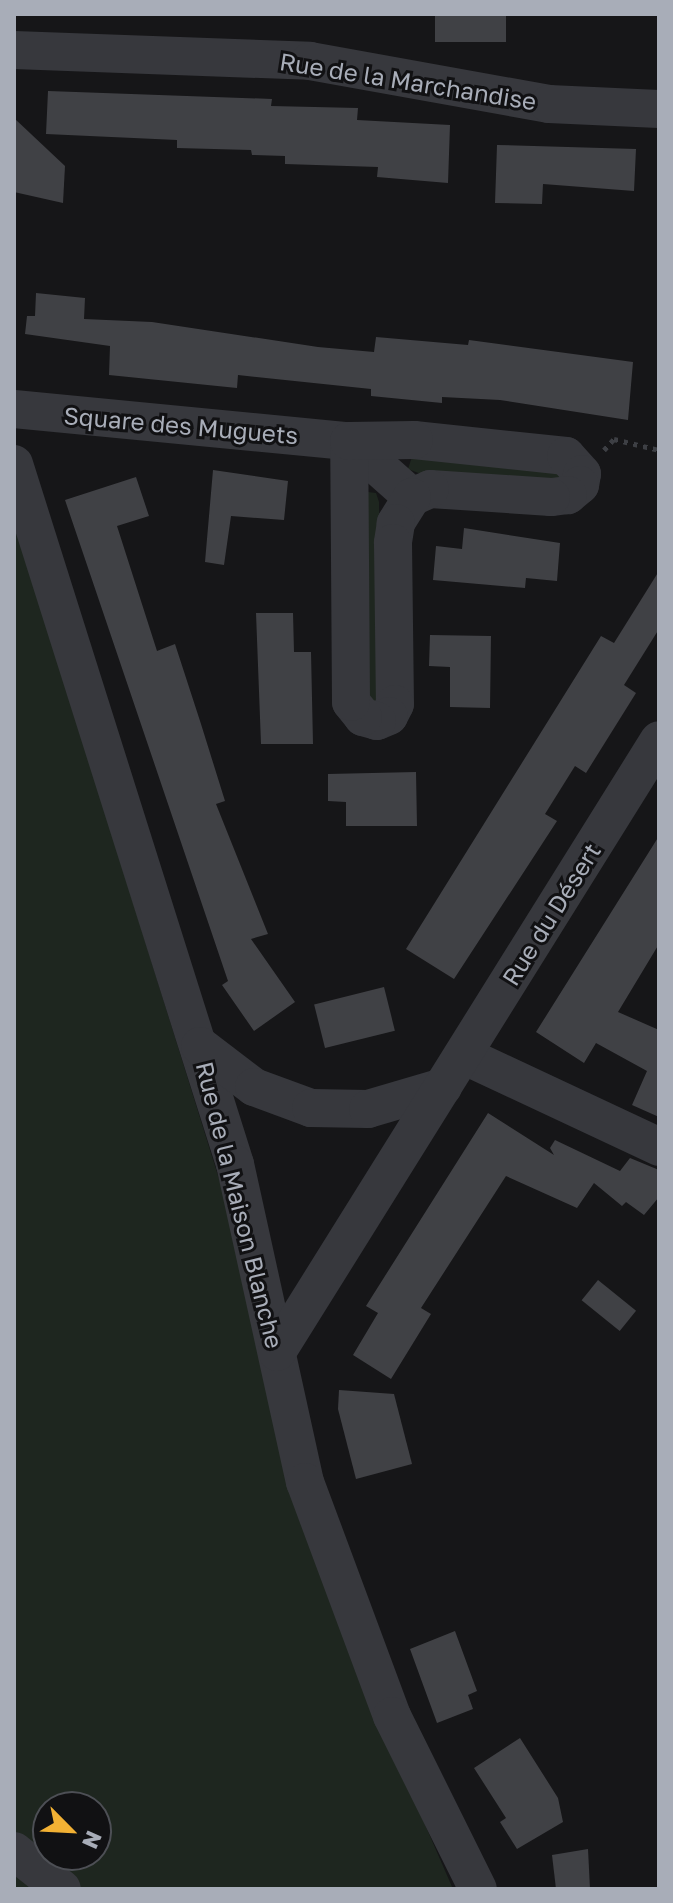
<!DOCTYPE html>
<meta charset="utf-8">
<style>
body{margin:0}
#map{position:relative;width:673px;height:1903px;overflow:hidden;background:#161618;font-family:"Golos Text",sans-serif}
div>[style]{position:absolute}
.green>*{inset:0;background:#1e261f}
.building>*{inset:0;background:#404145;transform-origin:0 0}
.path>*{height:5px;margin-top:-2.5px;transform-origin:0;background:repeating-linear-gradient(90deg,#3d3f44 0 4px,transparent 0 10px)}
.minor>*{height:38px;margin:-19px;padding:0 19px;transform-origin:19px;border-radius:19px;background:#37383d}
span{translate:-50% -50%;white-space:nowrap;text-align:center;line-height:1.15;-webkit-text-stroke:6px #111113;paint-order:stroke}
.street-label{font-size:24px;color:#a8adb8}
.frame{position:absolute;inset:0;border:16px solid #a8adb8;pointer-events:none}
.north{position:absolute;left:32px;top:1791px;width:80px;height:80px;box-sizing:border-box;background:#111113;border:2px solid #4d4f55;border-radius:50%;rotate:114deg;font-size:22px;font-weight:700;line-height:32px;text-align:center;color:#a8adb8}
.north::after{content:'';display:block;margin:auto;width:28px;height:36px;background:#f2b134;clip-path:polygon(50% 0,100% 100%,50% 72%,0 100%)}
</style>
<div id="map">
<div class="green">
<div style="clip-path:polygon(412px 457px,566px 468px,564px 480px,421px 474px,408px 469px)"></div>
<div style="clip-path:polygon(368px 492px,376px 493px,379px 502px,382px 699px,373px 707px,364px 700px)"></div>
<div style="clip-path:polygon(evenodd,14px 519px,406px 1781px,453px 1889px,14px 1889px,14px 519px,48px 1807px,96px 1807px,96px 1855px,48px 1855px,48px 1807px)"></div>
</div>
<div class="building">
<div style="left:435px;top:14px;width:71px;height:28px"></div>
<div style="clip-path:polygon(48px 91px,272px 99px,271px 106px,358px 108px,357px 120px,450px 125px,448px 183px,377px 177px,378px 167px,285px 164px,285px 156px,252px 155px,251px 150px,177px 148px,177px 140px,46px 134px)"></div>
<div style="clip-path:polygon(14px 118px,65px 166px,63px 203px,14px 192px)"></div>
<div style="clip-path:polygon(497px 145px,636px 149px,634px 191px,543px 184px,542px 204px,495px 203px)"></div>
<div style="clip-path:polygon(36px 293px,85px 298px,84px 319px,152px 322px,318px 347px,374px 352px,376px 337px,468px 345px,469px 340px,633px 362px,628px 420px,500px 400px,442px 397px,442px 403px,371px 396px,371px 389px,238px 375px,237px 388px,109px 375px,110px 346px,25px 334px,27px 316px,35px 316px)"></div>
<div style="clip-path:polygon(213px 470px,288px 481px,284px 520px,231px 516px,224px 565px,205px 562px)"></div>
<div style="clip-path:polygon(136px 477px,149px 516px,117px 526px,157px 651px,175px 644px,201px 724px,225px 801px,216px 804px,268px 934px,251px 939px,295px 1002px,254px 1031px,222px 985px,228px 981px,65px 500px)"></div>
<div style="clip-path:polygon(464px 528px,560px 543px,557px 581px,526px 578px,525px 588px,433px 580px,436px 546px,462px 549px)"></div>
<div style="clip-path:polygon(659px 571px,659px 629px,624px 685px,636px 693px,586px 773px,575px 766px,545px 814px,557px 821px,454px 979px,406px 949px,601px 636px,614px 643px)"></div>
<div style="clip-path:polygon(256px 613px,293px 613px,294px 652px,311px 652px,313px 744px,261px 744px)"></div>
<div style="clip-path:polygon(430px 635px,491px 636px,490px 708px,450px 707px,450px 667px,429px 666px)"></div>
<div style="clip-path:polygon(416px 772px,417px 826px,346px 826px,346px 802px,328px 801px,328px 774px)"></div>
<div style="clip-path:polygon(659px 836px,659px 944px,618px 1012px,659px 1030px,659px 1117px,632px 1105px,647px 1071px,596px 1043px,584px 1063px,536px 1032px)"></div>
<div style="left:384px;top:987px;width:45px;height:72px;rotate:76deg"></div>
<div style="clip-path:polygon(488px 1113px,554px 1155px,550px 1148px,555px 1140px,620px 1171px,630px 1158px,659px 1170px,659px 1197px,644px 1215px,626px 1202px,622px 1206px,594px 1183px,577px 1208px,506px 1176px,421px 1308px,431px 1314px,391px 1379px,353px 1355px,378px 1313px,366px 1306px)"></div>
<div style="left:598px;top:1280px;width:49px;height:26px;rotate:39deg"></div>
<div style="clip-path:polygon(339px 1390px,394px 1394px,412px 1464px,356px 1479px,338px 1409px)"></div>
<div style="clip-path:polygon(455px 1631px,477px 1691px,468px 1695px,473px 1709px,437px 1723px,410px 1649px)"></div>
<div style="clip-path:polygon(520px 1738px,558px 1798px,563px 1822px,517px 1849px,500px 1822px,506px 1818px,474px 1768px)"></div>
<div style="clip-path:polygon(588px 1849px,590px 1889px,556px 1889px,552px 1855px)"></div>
</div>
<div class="path">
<div style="left:604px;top:450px;width:15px;rotate:-48deg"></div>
<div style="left:614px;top:439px;width:46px;rotate:13.7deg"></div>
</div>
<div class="minor">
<div style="left:14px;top:50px;width:296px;rotate:2.1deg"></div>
<div style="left:310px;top:61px;width:243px;rotate:10.2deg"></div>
<div style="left:549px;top:104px;width:110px;rotate:2.6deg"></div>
<div style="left:14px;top:409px;width:337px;rotate:5.5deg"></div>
<div style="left:349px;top:441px;width:84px;rotate:41.6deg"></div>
<div style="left:414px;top:440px;width:153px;rotate:6deg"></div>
<div style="left:566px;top:456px;width:24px;rotate:48deg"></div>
<div style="left:582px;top:474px;width:11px;rotate:100deg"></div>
<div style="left:580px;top:485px;width:16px;rotate:140deg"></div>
<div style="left:568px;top:495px;width:17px;rotate:173deg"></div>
<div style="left:551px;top:497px;width:121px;rotate:-176.2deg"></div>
<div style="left:430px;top:489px;width:20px;rotate:156deg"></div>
<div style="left:412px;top:497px;width:31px;rotate:122deg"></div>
<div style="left:396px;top:523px;width:20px;rotate:99deg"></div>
<div style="left:393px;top:543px;width:161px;rotate:89.3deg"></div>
<div style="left:395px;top:704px;width:13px;rotate:117deg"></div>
<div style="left:389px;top:716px;width:13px;rotate:157deg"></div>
<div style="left:377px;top:721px;width:15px;rotate:-164deg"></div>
<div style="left:363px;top:717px;width:19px;rotate:-129deg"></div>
<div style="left:351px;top:702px;width:261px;rotate:-90.4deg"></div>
<div style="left:349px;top:441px;width:65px;rotate:-0.9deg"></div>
<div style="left:14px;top:464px;width:734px;rotate:72.48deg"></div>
<div style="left:235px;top:1164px;width:326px;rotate:77.6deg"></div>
<div style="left:305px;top:1482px;width:250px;rotate:69.6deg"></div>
<div style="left:392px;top:1716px;width:193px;rotate:63.6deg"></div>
<div style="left:200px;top:1046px;width:68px;rotate:37.2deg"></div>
<div style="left:254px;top:1087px;width:61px;rotate:20.2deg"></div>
<div style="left:311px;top:1108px;width:57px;rotate:1deg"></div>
<div style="left:368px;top:1109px;width:78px;rotate:-16.3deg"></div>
<div style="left:463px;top:1055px;width:217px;rotate:25.1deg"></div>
<div style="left:277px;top:1352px;width:721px;rotate:-58.03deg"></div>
<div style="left:14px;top:1851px;width:61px;rotate:38.4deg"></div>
</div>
<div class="street-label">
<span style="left:408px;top:81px;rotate:9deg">Rue de la Marchandise</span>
<span style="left:181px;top:425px;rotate:5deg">Square des Muguets</span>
<span style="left:551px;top:914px;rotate:-58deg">Rue du Désert</span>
<span style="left:240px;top:1205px;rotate:76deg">Rue de la Maison Blanche</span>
</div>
<div class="frame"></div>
<div class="north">N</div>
</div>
